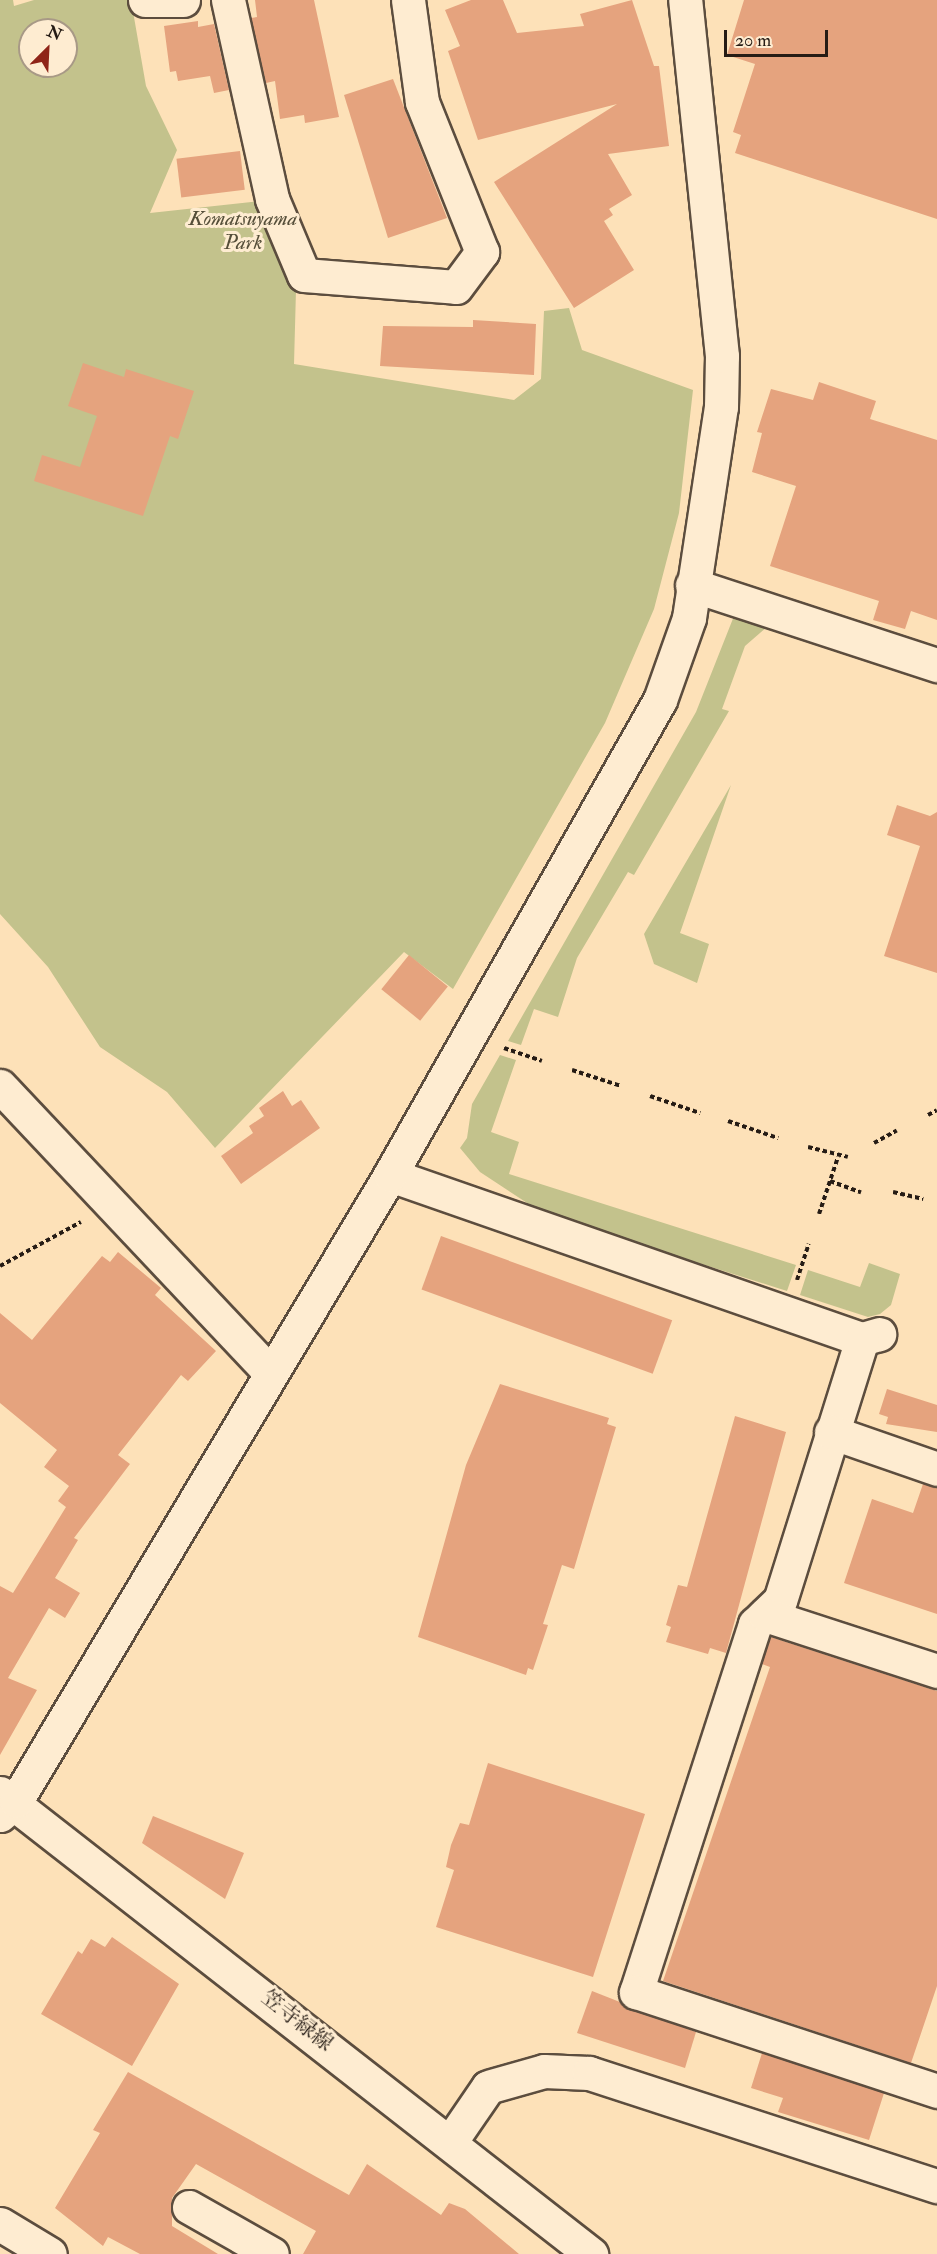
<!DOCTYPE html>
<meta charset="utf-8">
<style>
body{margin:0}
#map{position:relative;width:937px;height:2254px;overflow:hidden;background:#fde1b8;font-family:"IM FELL Double Pica","Noto Serif JP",serif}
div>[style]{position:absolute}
.green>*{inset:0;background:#c3c28c}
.building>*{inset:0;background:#e5a37e;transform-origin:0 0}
.path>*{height:4px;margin-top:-2px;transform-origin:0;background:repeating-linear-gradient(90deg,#261c15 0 4.5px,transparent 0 7.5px)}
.roads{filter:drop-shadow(2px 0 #5c4d3e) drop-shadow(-2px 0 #5c4d3e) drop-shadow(0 2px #5c4d3e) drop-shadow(0 -2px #5c4d3e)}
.minor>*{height:33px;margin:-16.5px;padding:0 16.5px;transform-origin:16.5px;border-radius:16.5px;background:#feecd1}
span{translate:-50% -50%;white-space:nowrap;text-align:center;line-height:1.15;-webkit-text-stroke:6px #feecd1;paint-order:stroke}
.park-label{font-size:21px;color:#554e39;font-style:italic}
.street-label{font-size:21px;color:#261c15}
.north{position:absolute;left:18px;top:18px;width:60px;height:60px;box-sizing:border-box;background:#feecd1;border:2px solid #a89986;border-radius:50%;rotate:24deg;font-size:16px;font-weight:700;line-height:24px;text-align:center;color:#261c15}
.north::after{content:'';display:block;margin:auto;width:21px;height:27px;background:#8f2418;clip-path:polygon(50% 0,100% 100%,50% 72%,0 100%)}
.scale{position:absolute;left:724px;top:30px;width:104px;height:27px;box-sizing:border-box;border:3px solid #261c15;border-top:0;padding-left:8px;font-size:18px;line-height:21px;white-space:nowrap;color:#261c15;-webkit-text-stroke:4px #feecd1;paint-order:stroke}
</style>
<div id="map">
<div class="green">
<div style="clip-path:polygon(evenodd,0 0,13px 0,14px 6px,34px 0,131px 0,146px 86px,177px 150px,150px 213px,261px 201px,296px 290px,294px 364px,514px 400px,541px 379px,544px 311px,569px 308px,582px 350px,693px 390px,679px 513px,654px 609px,605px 723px,453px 989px,404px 952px,215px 1148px,167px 1092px,100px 1047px,48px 967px,0 914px,0 0,30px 30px,66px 30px,66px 66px,30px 66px,30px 30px)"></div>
<div style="clip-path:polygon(734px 616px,767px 627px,745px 646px,722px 709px,729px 711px,634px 875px,628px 872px,577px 958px,558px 1017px,534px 1009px,521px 1045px,508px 1041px,696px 712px)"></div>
<div style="clip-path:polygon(731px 785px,680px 933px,709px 944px,697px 983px,654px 964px,644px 934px)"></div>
<div style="clip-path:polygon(500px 1055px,516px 1060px,491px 1132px,519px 1142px,509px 1174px,796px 1265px,787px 1291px,544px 1214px,480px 1172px,460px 1148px,467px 1138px,472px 1104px)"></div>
<div style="clip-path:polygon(869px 1263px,900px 1274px,891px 1305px,880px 1314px,868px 1317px,800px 1295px,808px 1270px,860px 1287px)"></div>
</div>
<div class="building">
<div style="clip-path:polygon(255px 0,314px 0,339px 117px,305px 123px,304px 115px,280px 119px,275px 81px,266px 83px,251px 18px,257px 17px)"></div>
<div style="clip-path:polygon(471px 0,503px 0,517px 33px,584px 26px,580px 14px,632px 0,654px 66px,659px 66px,669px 146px,608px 154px,632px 195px,609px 209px,613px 215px,604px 221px,634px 270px,574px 308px,494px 182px,617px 104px,478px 140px,448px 51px,460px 46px,445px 10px)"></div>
<div style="clip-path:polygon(744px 0,937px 0,937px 219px,735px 153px,741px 135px,733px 132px,755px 64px,727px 55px)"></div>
<div style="clip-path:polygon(198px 21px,198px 27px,214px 24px,229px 90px,214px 93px,210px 76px,178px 81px,176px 71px,170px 72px,164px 26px)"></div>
<div style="clip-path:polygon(393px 79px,447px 218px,388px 238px,344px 95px)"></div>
<div style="left:240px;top:151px;width:39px;height:64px;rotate:83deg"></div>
<div style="clip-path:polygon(473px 320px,536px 324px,534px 375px,380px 366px,383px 326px,473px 327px)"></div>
<div style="clip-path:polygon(83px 363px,124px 377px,126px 369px,194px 391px,178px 439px,170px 436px,143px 516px,34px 481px,42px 455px,80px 467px,97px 416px,68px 406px)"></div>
<div style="clip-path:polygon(819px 382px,876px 401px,870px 419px,937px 440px,937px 620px,911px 611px,905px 629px,873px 620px,879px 601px,770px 566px,796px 486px,752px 472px,762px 433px,757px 432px,771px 389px,813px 400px)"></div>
<div style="clip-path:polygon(897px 805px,930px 816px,937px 812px,937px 973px,884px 956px,920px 846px,887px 835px)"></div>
<div style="left:409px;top:955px;width:50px;height:44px;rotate:39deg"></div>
<div style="clip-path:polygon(283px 1091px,292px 1106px,301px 1100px,320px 1128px,241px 1184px,221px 1156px,253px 1133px,249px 1126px,264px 1116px,259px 1108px)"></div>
<div style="left:441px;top:1236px;width:246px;height:57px;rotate:20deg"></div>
<div style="clip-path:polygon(118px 1252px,161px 1288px,155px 1295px,216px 1351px,188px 1381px,181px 1375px,118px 1455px,130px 1464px,74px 1538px,78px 1540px,55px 1578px,80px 1593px,65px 1618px,49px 1608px,8px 1678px,37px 1690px,0 1755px,0 1586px,13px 1593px,66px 1507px,58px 1501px,69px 1486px,44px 1467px,57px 1450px,0 1403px,0 1313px,32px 1340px,102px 1256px,110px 1262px)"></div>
<div style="clip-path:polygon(500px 1384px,609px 1418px,607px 1424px,616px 1427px,574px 1569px,562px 1565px,543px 1624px,548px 1625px,533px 1670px,528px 1668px,526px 1675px,418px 1637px,466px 1465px)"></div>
<div style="clip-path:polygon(887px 1389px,937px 1405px,937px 1432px,886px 1424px,888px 1417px,879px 1414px)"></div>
<div style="clip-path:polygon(735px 1416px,786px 1432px,726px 1653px,710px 1648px,708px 1654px,666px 1642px,671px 1627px,666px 1625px,678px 1585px,687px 1587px)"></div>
<div style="clip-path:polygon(923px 1484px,937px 1487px,937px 1614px,844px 1583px,872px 1499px,913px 1513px)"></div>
<div style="clip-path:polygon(771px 1637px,937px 1691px,937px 1986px,911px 2063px,663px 1981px,770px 1667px,762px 1664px)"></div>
<div style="clip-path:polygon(488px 1763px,645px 1814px,593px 1977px,436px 1927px,454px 1870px,446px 1867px,451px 1845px,460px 1823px,469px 1825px)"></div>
<div style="clip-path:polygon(153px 1816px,244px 1853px,225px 1899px,142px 1843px)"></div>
<div style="clip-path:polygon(112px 1937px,179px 1984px,132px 2066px,41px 2014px,78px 1951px,82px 1954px,91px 1939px,105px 1947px)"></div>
<div style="clip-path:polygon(592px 1991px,696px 2032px,685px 2068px,577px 2033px)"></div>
<div style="clip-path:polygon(762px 2053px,884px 2093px,869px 2140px,778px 2112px,783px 2098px,751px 2088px)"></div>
<div style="clip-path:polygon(128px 2072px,349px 2195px,367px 2164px,441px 2215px,449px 2203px,465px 2209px,519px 2254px,303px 2254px,316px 2231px,196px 2164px,172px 2198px,172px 2226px,218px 2254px,140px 2254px,108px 2237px,103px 2246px,55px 2208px,100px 2133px,93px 2130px)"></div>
</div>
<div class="path">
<div style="left:504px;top:1048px;width:40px;rotate:18.9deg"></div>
<div style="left:572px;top:1070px;width:52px;rotate:18.1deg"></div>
<div style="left:650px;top:1096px;width:53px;rotate:18.8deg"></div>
<div style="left:928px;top:1115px;width:10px;rotate:-29deg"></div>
<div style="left:728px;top:1121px;width:53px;rotate:18.8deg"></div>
<div style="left:874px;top:1143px;width:26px;rotate:-29deg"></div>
<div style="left:808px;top:1147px;width:41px;rotate:14deg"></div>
<div style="left:830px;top:1181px;width:33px;rotate:20deg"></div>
<div style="left:893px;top:1192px;width:31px;rotate:13deg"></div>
<div style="left:819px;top:1214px;width:60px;rotate:-71.6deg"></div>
<div style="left:0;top:1266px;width:92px;rotate:-28.5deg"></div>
<div style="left:797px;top:1280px;width:38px;rotate:-72deg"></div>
</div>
<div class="roads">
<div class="minor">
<div style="left:145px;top:0;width:38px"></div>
<div style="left:228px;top:0;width:204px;rotate:77.5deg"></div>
<div style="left:272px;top:199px;width:82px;rotate:67.2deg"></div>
<div style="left:304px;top:275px;width:152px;rotate:4.5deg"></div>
<div style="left:456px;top:287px;width:44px;rotate:-53.4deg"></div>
<div style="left:482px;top:252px;width:162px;rotate:-111.8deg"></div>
<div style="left:422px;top:102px;width:103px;rotate:-97.8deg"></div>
<div style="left:692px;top:585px;width:258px;rotate:18.1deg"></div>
<div style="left:0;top:1086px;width:394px;rotate:46.7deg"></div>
<div style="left:390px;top:1175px;width:500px;rotate:19.2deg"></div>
<div style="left:862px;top:1339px;width:18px;rotate:-16deg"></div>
<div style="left:862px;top:1339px;width:274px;rotate:107.4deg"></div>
<div style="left:780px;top:1600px;width:35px;rotate:136deg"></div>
<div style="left:755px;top:1624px;width:387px;rotate:107.9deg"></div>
<div style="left:636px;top:1992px;width:317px;rotate:18.2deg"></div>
<div style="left:831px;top:1432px;width:112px;rotate:19.2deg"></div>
<div style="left:765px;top:1615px;width:181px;rotate:18deg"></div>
<div style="left:0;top:1793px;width:750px;rotate:37.96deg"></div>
<div style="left:0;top:1815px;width:21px;rotate:-41deg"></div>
<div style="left:16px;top:1801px;width:729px;rotate:-59.14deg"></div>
<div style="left:390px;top:1175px;width:546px;rotate:-60.39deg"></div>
<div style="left:660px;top:700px;width:87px;rotate:-70.5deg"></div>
<div style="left:689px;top:618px;width:213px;rotate:-81.4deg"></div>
<div style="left:721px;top:407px;width:51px;rotate:-88.9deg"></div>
<div style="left:722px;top:356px;width:358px;rotate:-95.9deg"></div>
<div style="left:451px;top:2141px;width:65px;rotate:-55.6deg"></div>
<div style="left:488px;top:2087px;width:58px;rotate:-15.9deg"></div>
<div style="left:544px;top:2071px;width:45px;rotate:2.5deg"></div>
<div style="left:589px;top:2073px;width:366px;rotate:18deg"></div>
<div style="left:189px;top:2207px;width:95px;rotate:29.5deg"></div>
<div style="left:0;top:2224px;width:58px;rotate:31deg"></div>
</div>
</div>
<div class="park-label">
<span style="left:243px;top:231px">Komatsuyama<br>Park</span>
</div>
<div class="street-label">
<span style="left:297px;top:2021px;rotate:38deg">笠寺緑線</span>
</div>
<div class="north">N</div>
<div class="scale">20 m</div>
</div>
